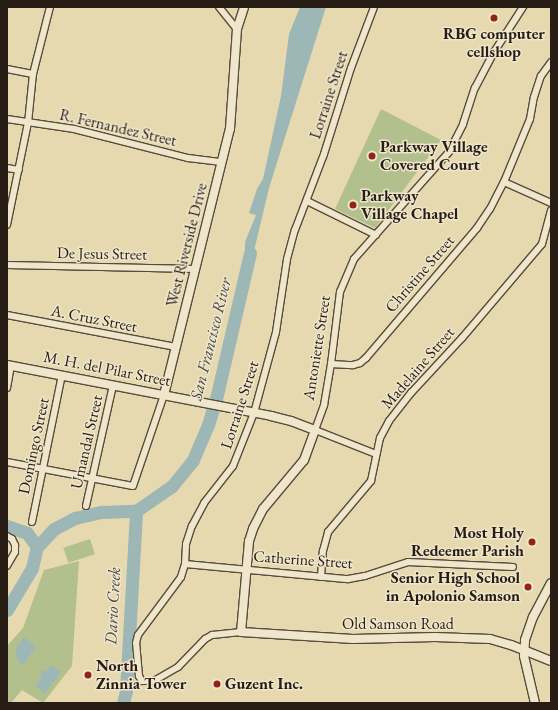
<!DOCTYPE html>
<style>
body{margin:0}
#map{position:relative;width:558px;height:710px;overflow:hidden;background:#e6d9af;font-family:"EB Garamond",serif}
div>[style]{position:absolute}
.green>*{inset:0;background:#b2c08d;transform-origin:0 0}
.water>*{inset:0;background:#9db7b7}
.river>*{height:13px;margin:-6.5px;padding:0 6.5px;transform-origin:6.5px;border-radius:6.5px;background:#9db7b7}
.roads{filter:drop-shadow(1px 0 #574c3c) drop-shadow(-1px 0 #574c3c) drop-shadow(0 1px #574c3c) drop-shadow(0 -1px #574c3c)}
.minor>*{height:6px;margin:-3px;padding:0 3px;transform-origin:3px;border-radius:3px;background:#efe6cb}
.tertiary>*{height:8px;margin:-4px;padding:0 4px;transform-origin:4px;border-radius:4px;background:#efe6cb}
.dots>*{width:11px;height:11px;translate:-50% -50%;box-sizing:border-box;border:2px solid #efe6cb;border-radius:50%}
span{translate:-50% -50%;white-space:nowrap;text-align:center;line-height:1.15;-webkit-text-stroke:3px #efe6cb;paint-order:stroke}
.poi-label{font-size:16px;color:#271d15;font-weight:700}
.left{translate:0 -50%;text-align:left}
.right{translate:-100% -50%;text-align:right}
.street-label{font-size:16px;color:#271d15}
.water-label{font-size:17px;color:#4a4b46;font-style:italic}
.frame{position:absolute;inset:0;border:8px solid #271d15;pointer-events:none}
</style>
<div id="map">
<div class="green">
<div style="clip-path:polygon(381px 109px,441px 140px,375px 228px,335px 209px)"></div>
<div style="left:90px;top:539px;width:16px;height:28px;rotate:72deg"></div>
<div style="clip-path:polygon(79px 561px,72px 666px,43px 703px,22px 690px,11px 703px,7px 703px,7px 646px,23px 628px,44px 570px)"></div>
</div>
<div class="water">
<div style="clip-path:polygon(300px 7px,326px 7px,269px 188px,249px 272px,245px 270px,245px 242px,256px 215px,249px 213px,257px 189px,263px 179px,281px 96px,289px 34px)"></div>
<div style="clip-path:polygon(24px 637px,36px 647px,23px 665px,18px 661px,15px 650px)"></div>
<div style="clip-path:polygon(51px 665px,61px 672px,45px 693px,35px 686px,41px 679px,39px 677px,43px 670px,46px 672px)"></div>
</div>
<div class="river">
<div style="left:7px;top:526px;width:21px;rotate:19deg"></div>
<div style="left:27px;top:533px;width:17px;rotate:54deg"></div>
<div style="left:7px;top:610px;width:49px;rotate:-59.2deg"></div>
<div style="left:32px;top:568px;width:22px;rotate:-77deg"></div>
<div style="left:37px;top:547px;width:25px;rotate:-47deg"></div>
<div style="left:54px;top:529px;width:24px;rotate:-28deg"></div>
<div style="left:75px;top:518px;width:28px;rotate:-13deg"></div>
<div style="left:102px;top:512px;width:34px;rotate:-2deg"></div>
<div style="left:136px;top:511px;width:44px;rotate:-34.8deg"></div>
<div style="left:172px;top:486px;width:33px;rotate:-51deg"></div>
<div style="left:193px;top:460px;width:38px;rotate:-67deg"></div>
<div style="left:208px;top:425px;width:27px;rotate:-73deg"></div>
<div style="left:216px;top:399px;width:150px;rotate:-76.9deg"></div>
<div style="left:123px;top:703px;width:12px;rotate:-76deg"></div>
<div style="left:126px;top:691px;width:180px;rotate:-86.8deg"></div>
</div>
<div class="roads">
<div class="minor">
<div style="left:219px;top:7px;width:28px;rotate:51deg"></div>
<div style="left:7px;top:69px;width:26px;rotate:11deg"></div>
<div style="left:7px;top:119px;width:68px;rotate:8.5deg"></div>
<div style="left:74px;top:129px;width:118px;rotate:14.3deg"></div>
<div style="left:188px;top:158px;width:34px;rotate:7deg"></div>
<div style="left:7px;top:168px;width:12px;rotate:9deg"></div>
<div style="left:504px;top:182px;width:51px;rotate:24.1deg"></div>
<div style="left:307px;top:201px;width:77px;rotate:26.2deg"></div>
<div style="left:7px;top:225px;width:104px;rotate:-78.4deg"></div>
<div style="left:28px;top:123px;width:49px;rotate:-84.2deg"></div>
<div style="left:33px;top:74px;width:69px;rotate:-75.8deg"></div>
<div style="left:7px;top:265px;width:189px;rotate:1.2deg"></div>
<div style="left:7px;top:315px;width:172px;rotate:10.7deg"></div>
<div style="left:331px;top:364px;width:22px;rotate:3deg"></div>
<div style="left:353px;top:365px;width:7px;rotate:-16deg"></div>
<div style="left:360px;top:363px;width:8px;rotate:-40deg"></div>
<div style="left:366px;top:358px;width:171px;rotate:-49.5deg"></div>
<div style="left:477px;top:228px;width:23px;rotate:-56deg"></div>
<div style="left:490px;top:209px;width:30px;rotate:-63deg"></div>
<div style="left:504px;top:182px;width:68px;rotate:-67.6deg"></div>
<div style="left:530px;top:119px;width:22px;rotate:-80deg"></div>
<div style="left:534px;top:97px;width:22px;rotate:-72deg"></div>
<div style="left:541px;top:76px;width:17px;rotate:-54deg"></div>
<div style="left:7px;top:388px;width:22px;rotate:-80deg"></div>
<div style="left:376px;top:454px;width:66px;rotate:-158.5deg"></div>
<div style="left:315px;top:430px;width:27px;rotate:-70deg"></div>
<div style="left:324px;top:405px;width:42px;rotate:-80.3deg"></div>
<div style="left:331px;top:364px;width:73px;rotate:-82.9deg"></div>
<div style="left:340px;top:292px;width:36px;rotate:-67deg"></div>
<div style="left:354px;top:259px;width:143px;rotate:-48.4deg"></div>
<div style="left:449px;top:152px;width:31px;rotate:-63deg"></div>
<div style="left:463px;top:124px;width:38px;rotate:-72deg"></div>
<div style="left:475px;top:88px;width:41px;rotate:-62.2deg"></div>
<div style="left:494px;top:52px;width:54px;rotate:-57.2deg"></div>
<div style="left:7px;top:462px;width:128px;rotate:10.8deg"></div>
<div style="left:133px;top:486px;width:96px;rotate:-71.2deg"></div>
<div style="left:86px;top:506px;width:124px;rotate:-77.4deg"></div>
<div style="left:32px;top:522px;width:150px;rotate:-78.5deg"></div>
<div style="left:7px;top:536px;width:6px;rotate:31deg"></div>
<div style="left:12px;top:539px;width:7px;rotate:63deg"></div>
<div style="left:15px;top:545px;width:7px;rotate:90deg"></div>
<div style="left:15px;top:552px;width:16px;rotate:120deg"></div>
<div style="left:185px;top:564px;width:164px;rotate:5.3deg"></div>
<div style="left:348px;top:579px;width:17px;rotate:-10deg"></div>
<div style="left:365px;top:576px;width:45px;rotate:-18deg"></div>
<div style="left:408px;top:562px;width:105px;rotate:2.7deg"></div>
<div style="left:321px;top:577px;width:26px;rotate:-86deg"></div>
<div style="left:323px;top:551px;width:20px;rotate:-75deg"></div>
<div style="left:328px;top:532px;width:67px;rotate:-49.9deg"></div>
<div style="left:371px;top:481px;width:44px;rotate:-78.2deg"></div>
<div style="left:380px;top:438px;width:19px;rotate:-62deg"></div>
<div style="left:389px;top:421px;width:36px;rotate:-52deg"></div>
<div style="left:411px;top:393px;width:75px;rotate:-47.2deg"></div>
<div style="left:462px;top:338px;width:123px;rotate:-49.6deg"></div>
<div style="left:542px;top:244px;width:35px;rotate:-75deg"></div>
<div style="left:241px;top:632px;width:29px;rotate:174deg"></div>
<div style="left:212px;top:635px;width:8px;rotate:150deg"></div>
<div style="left:205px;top:639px;width:39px;rotate:134deg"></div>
<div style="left:178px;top:667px;width:28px;rotate:150deg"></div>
<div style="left:154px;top:681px;width:12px;rotate:180deg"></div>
<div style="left:142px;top:681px;width:6px;rotate:-121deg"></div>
<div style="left:139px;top:676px;width:33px;rotate:-95deg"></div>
<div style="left:136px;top:643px;width:8px;rotate:-76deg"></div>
<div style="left:138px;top:635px;width:72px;rotate:-53.4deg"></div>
<div style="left:181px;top:577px;width:14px;rotate:-73deg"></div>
<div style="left:185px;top:564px;width:20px;rotate:-87deg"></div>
<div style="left:186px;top:544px;width:19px;rotate:-72deg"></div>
<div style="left:192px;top:526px;width:26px;rotate:-62deg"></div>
<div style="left:204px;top:503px;width:47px;rotate:-51.9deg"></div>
<div style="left:233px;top:466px;width:57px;rotate:-68.4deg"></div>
<div style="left:254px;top:413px;width:84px;rotate:-74.8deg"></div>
<div style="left:276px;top:332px;width:74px;rotate:-81.4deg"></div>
<div style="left:287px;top:259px;width:30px;rotate:-75deg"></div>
<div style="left:295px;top:230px;width:81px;rotate:-69.1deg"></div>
<div style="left:324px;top:154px;width:90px;rotate:-72.6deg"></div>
<div style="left:351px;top:68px;width:65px;rotate:-69.3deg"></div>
</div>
<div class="tertiary">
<div style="left:7px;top:365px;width:269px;rotate:10.9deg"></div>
<div style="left:271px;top:416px;width:21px;rotate:14deg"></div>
<div style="left:291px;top:421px;width:26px;rotate:21deg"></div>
<div style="left:315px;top:430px;width:32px;rotate:110deg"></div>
<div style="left:304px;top:460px;width:64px;rotate:129.9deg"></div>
<div style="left:263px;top:509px;width:22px;rotate:117deg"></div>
<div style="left:253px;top:529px;width:13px;rotate:108deg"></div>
<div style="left:249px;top:541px;width:91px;rotate:95deg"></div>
<div style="left:241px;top:632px;width:112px;rotate:3.6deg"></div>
<div style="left:353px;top:639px;width:82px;rotate:-1.4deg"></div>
<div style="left:435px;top:637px;width:55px;rotate:2.1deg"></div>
<div style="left:490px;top:639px;width:22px;rotate:16deg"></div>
<div style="left:511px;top:645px;width:43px;rotate:21.8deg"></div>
<div style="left:164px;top:395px;width:274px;rotate:-76.1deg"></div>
<div style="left:230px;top:129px;width:100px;rotate:-86deg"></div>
<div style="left:237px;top:29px;width:23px;rotate:-72deg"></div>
<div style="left:535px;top:703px;width:48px;rotate:-103.2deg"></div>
<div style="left:524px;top:656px;width:16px;rotate:-86deg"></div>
<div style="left:525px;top:640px;width:24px;rotate:-71deg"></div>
<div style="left:533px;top:617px;width:38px;rotate:-62deg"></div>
</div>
</div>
<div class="dots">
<div style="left:494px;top:18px;background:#8f2418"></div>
<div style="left:372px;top:156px;background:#8f2418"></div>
<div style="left:353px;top:205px;background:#8f2418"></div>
<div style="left:532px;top:542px;background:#8f2418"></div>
<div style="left:528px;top:587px;background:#8f2418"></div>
<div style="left:88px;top:675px;background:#8f2418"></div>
<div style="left:217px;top:684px;background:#8f2418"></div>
</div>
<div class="poi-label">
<span style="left:494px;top:43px">RBG computer<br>cellshop</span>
<span class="left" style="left:380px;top:156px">Parkway Village<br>Covered Court</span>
<span class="left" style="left:361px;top:205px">Parkway<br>Village Chapel</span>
<span class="right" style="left:524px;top:542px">Most Holy<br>Redeemer Parish</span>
<span class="right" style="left:520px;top:587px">Senior High School<br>in Apolonio Samson</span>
<span class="left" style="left:96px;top:675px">North<br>Zinnia Tower</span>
<span class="left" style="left:225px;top:684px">Guzent Inc.</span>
</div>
<div class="street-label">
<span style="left:329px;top:95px;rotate:-72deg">Lorraine Street</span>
<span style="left:118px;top:128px;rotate:13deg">R. Fernandez Street</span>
<span style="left:187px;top:245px;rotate:-76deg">West Riverside Drive</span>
<span style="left:102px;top:254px;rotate:1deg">De Jesus Street</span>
<span style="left:420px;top:274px;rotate:-49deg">Christine Street</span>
<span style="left:94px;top:319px;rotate:11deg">A. Cruz Street</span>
<span style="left:317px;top:348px;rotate:-81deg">Antoniette Street</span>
<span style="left:418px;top:368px;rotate:-49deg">Madelaine Street</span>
<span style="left:107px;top:369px;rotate:11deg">M. H. del Pilar Street</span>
<span style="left:240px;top:405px;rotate:-72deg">Lorraine Street</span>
<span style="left:87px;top:442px;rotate:-77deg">Umandal Street</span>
<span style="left:34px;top:446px;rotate:-78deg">Domingo Street</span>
<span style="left:303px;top:560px;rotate:4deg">Catherine Street</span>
<span style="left:398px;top:624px">Old Samson Road</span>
</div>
<div class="water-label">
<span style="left:211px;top:339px;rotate:-76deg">San Francisco River</span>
<span style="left:113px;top:606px;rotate:-87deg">Dario Creek</span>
</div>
<div class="frame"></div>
</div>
